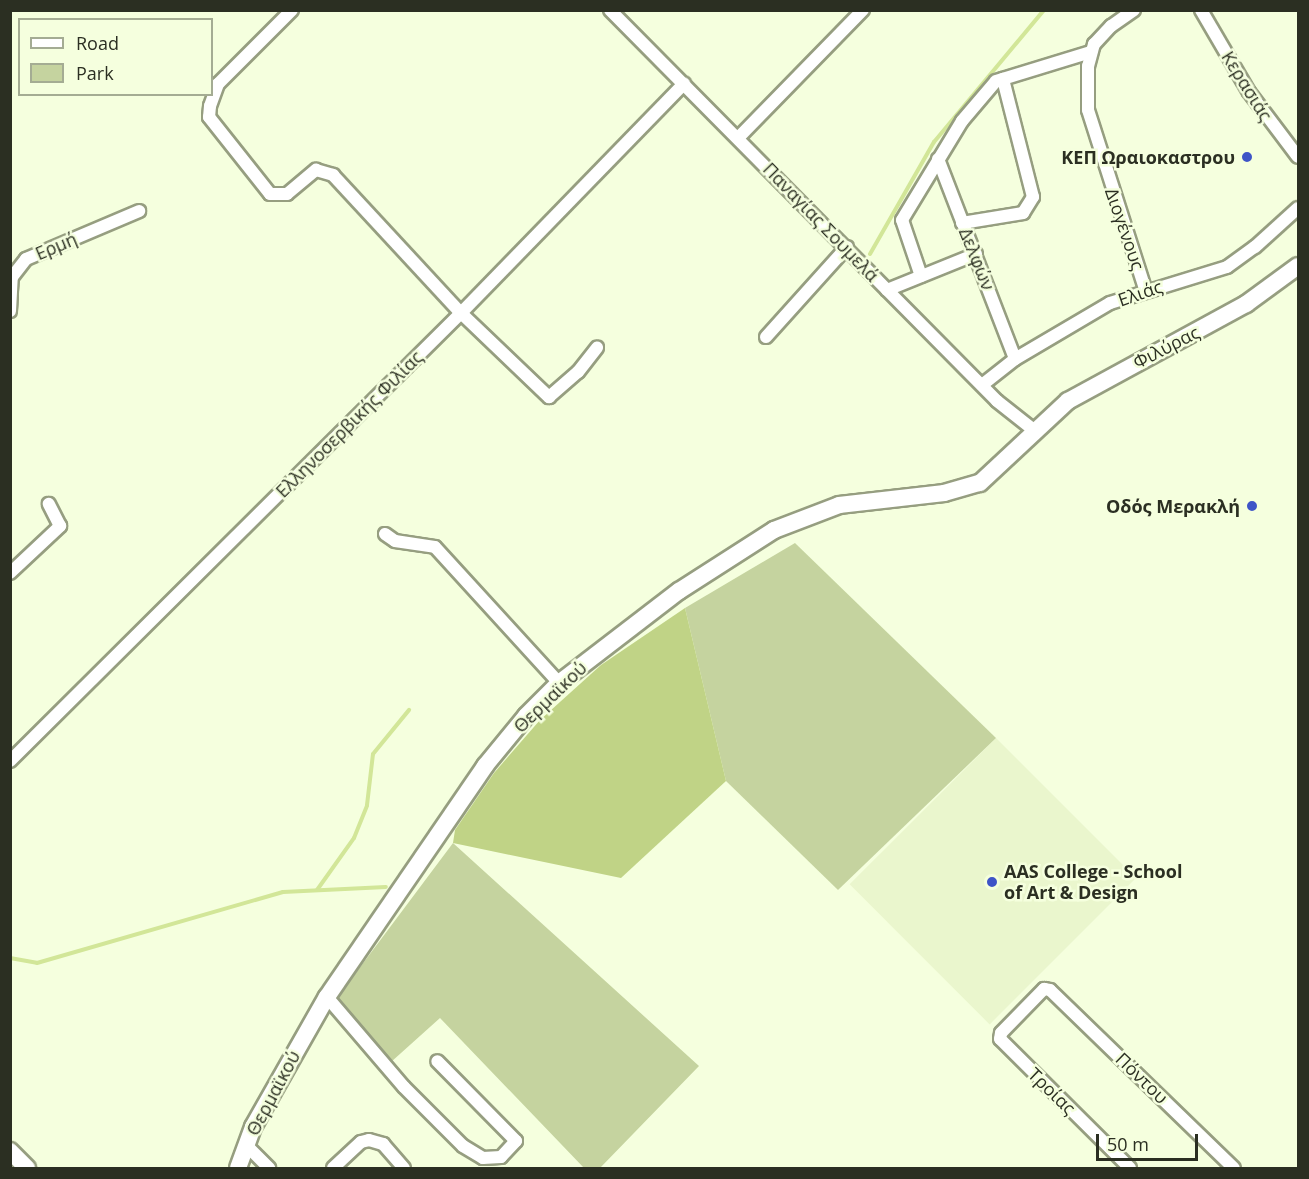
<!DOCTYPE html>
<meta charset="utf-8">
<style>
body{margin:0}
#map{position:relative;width:1309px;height:1179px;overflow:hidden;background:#f5ffde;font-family:"Open Sans",sans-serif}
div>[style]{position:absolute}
.built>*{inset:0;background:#eaf6cd;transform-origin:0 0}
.green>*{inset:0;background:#c5d39f}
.forest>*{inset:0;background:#c0d386}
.stream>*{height:4px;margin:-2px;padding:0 2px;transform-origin:2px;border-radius:2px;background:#d2e698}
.roads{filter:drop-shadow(2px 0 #969e80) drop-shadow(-2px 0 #969e80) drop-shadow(0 2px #969e80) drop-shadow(0 -2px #969e80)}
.street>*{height:12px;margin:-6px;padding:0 6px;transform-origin:6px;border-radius:6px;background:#fff}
.secondary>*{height:16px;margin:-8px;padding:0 8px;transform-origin:8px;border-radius:8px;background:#fff}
.dots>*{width:16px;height:16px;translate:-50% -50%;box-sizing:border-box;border:3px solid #f5ffde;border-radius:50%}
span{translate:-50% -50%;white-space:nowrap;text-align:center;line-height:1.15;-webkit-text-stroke:5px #f5ffde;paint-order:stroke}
.street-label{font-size:18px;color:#2b2f22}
.poi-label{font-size:18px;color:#2b2f22;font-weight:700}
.right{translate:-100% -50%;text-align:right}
.left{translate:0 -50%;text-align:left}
.frame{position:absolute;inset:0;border:12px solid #2b2f22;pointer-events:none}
.legend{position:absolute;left:18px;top:18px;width:195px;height:78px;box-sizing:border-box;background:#f5ffde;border:2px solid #a4ac93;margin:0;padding:8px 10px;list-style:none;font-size:18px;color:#2b2f22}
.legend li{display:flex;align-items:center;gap:12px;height:30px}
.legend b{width:30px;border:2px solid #a4ac93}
.scale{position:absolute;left:1096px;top:1134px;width:102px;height:27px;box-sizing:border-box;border:3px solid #2b2f22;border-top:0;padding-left:8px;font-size:18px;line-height:21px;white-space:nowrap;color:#2b2f22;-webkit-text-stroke:4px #f5ffde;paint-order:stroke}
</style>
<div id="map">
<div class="built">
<div style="left:996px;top:738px;width:198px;height:207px;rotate:45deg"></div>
</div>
<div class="green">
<div style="clip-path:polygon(795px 543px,996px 738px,838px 890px,726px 781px,685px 608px)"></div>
<div style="clip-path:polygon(453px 843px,699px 1066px,600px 1168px,584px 1168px,440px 1018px,391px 1062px,337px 998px)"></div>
</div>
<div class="forest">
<div style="clip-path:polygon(685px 608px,726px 781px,621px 878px,453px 843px,455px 830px,494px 773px,540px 720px,601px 665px)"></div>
</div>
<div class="stream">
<div style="left:870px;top:254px;width:129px;rotate:-60.3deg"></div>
<div style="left:934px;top:142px;width:172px;rotate:-50.2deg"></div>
<div style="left:317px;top:890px;width:64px;rotate:-54.6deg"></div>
<div style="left:354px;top:838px;width:35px;rotate:-68deg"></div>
<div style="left:367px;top:805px;width:51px;rotate:-83.3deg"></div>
<div style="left:373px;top:754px;width:57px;rotate:-50.7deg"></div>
<div style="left:10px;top:958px;width:27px;rotate:10deg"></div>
<div style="left:37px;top:963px;width:256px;rotate:-16.1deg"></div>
<div style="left:283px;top:892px;width:103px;rotate:-2.8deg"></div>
</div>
<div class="roads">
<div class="street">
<div style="left:292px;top:10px;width:105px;rotate:135deg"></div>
<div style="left:218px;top:84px;width:23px;rotate:110deg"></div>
<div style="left:210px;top:106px;width:11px;rotate:95deg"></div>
<div style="left:209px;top:117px;width:98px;rotate:51.6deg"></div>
<div style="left:270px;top:194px;width:17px"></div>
<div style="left:287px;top:194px;width:38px;rotate:-40deg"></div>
<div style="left:316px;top:170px;width:18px;rotate:16deg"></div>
<div style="left:333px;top:175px;width:188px;rotate:47.2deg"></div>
<div style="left:461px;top:313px;width:122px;rotate:43.7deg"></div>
<div style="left:549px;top:397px;width:38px;rotate:-41deg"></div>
<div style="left:578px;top:372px;width:31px;rotate:-52deg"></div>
<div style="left:610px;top:10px;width:550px;rotate:45.29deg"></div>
<div style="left:997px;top:401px;width:48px;rotate:38.3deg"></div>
<div style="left:1134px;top:10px;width:28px;rotate:145deg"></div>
<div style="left:1111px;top:26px;width:25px;rotate:133deg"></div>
<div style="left:1094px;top:44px;width:23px;rotate:105deg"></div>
<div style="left:1088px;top:66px;width:44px;rotate:90deg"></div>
<div style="left:1088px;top:110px;width:188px;rotate:72.3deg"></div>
<div style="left:1201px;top:10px;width:95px;rotate:59.7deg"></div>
<div style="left:1249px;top:92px;width:81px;rotate:53deg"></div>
<div style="left:738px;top:138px;width:179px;rotate:-45.7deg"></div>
<div style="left:938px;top:159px;width:214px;rotate:68.9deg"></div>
<div style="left:962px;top:223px;width:62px;rotate:-9.3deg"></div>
<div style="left:1023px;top:213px;width:19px;rotate:-58deg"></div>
<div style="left:1033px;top:197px;width:122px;rotate:-104.3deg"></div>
<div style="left:921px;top:276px;width:59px;rotate:-108.7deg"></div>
<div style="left:902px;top:220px;width:116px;rotate:-58.8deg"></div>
<div style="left:962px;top:121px;width:52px;rotate:-49.6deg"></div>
<div style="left:996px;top:81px;width:99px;rotate:-17deg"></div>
<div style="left:887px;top:290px;width:96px;rotate:-22deg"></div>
<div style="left:10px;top:311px;width:34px;rotate:-87deg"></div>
<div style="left:12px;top:277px;width:23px;rotate:-52deg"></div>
<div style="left:26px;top:259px;width:123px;rotate:-23deg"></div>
<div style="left:766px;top:337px;width:121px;rotate:-48deg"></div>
<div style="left:982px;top:385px;width:42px;rotate:-38.2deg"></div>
<div style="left:1015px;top:359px;width:110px;rotate:-30.5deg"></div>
<div style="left:1110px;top:303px;width:122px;rotate:-17.1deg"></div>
<div style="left:1227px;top:267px;width:34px;rotate:-36deg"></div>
<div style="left:1255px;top:247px;width:58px;rotate:-42.2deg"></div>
<div style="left:385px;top:534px;width:12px;rotate:35deg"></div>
<div style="left:395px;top:541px;width:40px;rotate:8.5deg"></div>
<div style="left:435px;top:547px;width:184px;rotate:47.6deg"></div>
<div style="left:10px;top:573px;width:69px;rotate:-43.2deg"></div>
<div style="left:60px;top:526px;width:25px;rotate:-117deg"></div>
<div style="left:10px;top:761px;width:636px;rotate:-44.81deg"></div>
<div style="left:461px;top:313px;width:320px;rotate:-45.8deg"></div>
<div style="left:327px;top:997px;width:118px;rotate:49.5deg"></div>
<div style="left:404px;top:1087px;width:83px;rotate:45deg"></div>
<div style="left:463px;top:1146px;width:23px;rotate:31deg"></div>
<div style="left:483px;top:1158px;width:18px;rotate:-3deg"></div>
<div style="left:501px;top:1157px;width:22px;rotate:-47deg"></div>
<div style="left:516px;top:1141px;width:112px;rotate:-134.6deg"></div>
<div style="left:246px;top:1145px;width:33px;rotate:45deg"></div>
<div style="left:333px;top:1168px;width:38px;rotate:-43deg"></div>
<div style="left:361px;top:1142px;width:8px;rotate:-14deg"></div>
<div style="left:369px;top:1140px;width:15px;rotate:16deg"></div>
<div style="left:383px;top:1144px;width:32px;rotate:49deg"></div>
<div style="left:1130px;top:1168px;width:183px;rotate:-135.2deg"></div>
<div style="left:1000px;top:1039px;width:6px;rotate:-81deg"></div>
<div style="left:1001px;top:1033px;width:62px;rotate:-45.7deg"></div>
<div style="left:1044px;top:989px;width:6px;rotate:9deg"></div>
<div style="left:1050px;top:990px;width:256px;rotate:44.1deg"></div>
</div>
<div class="secondary">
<div style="left:10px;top:1151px;width:24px;rotate:45deg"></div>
<div style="left:238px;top:1168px;width:44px;rotate:-69.9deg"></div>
<div style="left:253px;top:1127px;width:150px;rotate:-60.4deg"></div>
<div style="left:327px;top:997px;width:280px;rotate:-55.6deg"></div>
<div style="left:485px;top:766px;width:65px;rotate:-50.6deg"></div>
<div style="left:526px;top:716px;width:47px;rotate:-45deg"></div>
<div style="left:559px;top:683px;width:151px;rotate:-37.5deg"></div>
<div style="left:679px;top:591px;width:113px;rotate:-32.7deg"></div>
<div style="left:774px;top:530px;width:70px;rotate:-21deg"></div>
<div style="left:839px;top:505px;width:106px;rotate:-6.5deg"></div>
<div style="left:944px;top:493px;width:37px;rotate:-16deg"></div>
<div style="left:980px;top:483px;width:120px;rotate:-43deg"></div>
<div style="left:1068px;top:401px;width:203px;rotate:-28.6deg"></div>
<div style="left:1246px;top:304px;width:64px;rotate:-36.2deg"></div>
</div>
</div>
<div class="dots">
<div style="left:1247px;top:157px;background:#3e54c7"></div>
<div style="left:1252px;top:506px;background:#3e54c7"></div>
<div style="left:992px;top:882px;background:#3e54c7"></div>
</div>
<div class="street-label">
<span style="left:1247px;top:86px;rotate:58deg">Κερασιάς</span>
<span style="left:821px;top:222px;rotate:46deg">Παναγίας Σουμελά</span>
<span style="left:1125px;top:229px;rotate:71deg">Διογένους</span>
<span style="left:56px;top:246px;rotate:-23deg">Ερμή</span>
<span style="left:977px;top:259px;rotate:68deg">Δελφών</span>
<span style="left:1140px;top:293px;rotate:-19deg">Ελιάς</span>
<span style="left:1166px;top:347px;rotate:-27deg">Φιλύρας</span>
<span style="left:349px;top:424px;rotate:-45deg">Ελληνοσερβικής Φιλίας</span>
<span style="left:550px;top:697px;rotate:-44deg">Θερμαϊκού</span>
<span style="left:1142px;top:1078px;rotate:44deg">Πόντου</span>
<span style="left:1052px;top:1091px;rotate:44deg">Τροίας</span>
<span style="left:273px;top:1093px;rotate:-62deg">Θερμαϊκού</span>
</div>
<div class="poi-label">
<span class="right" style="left:1235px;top:157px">ΚΕΠ Ωραιοκαστρου</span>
<span class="right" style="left:1240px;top:506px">Οδός Μερακλή</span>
<span class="left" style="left:1004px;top:882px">AAS College - School<br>of Art &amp; Design</span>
</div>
<div class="frame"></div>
<ul class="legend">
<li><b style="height:8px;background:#fff"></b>Road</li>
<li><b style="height:16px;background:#c5d39f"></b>Park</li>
</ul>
<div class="scale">50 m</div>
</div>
